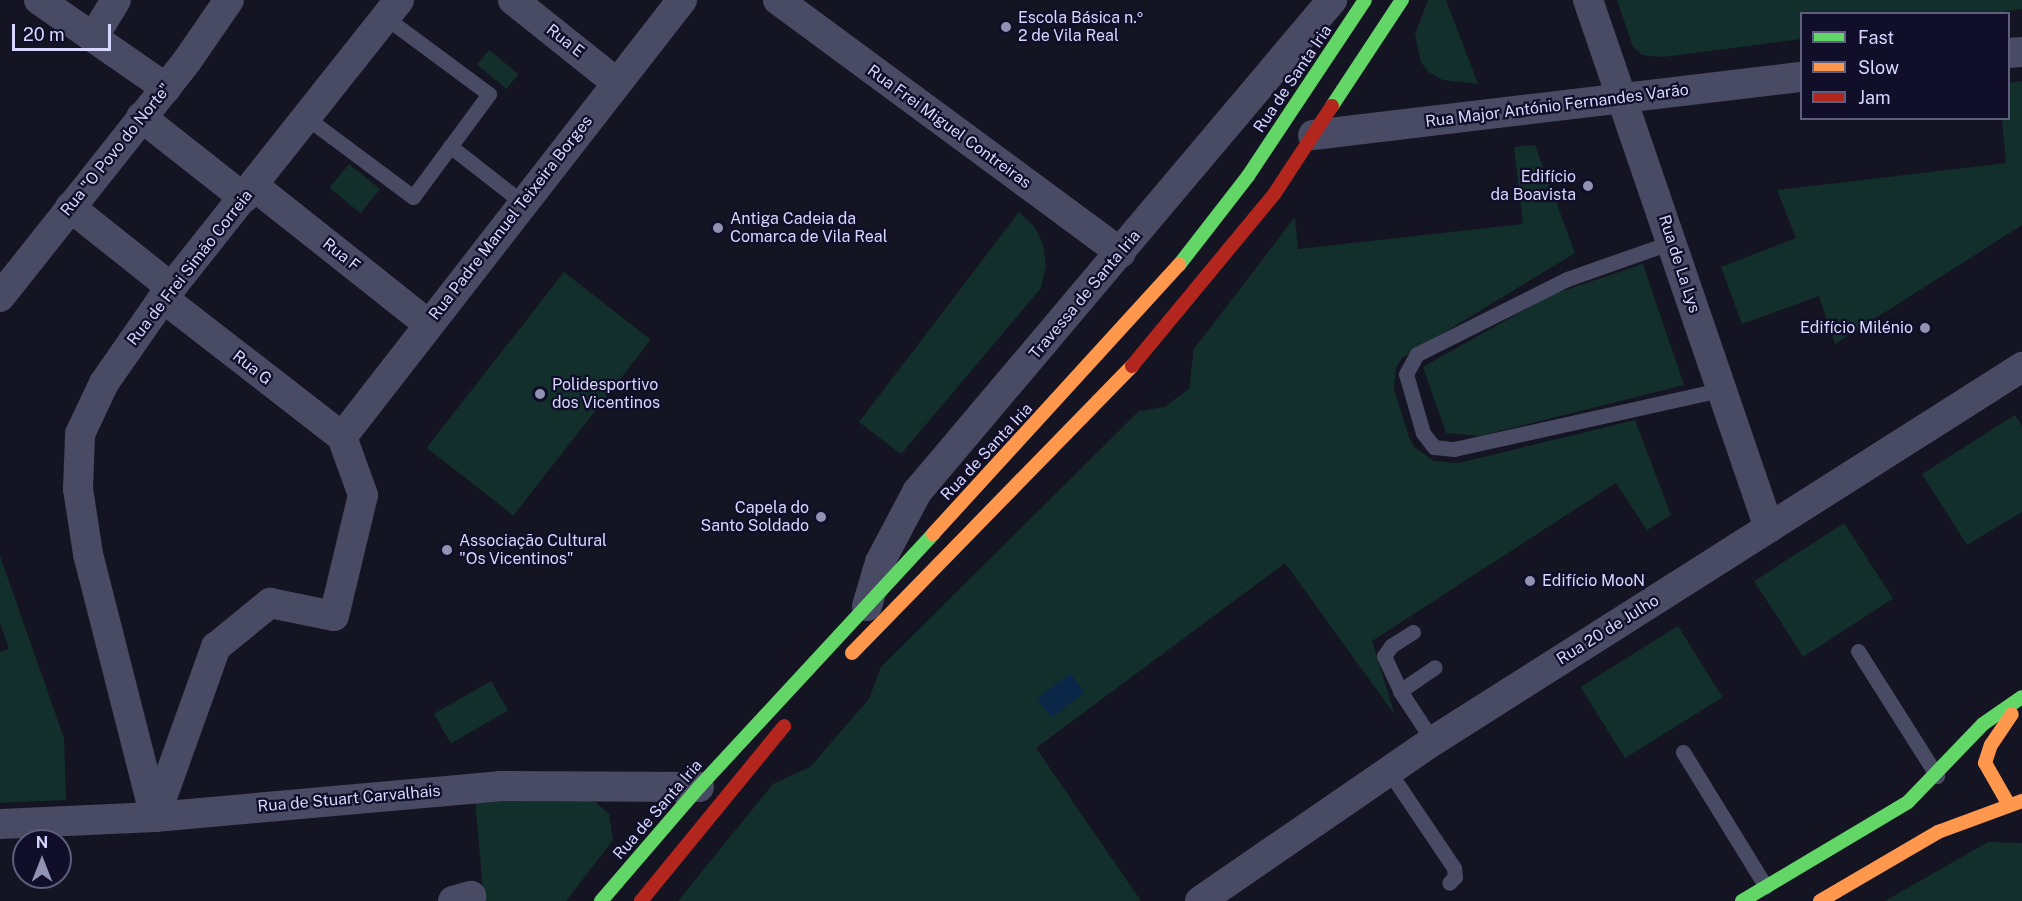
<!DOCTYPE html>
<meta charset="utf-8">
<style>
body{margin:0}
#map{position:relative;width:2022px;height:901px;overflow:hidden;background:#151422;font-family:"Public Sans",sans-serif}
div>[style]{position:absolute}
.green>*{inset:0;background:#122f2c;transform-origin:0 0}
.water>*{inset:0;background:#0b2748;transform-origin:0 0}
.lane>*{height:15px;margin:-7.5px;padding:0 7.5px;transform-origin:7.5px;border-radius:7.5px;background:#494a63}
.street>*{height:30px;margin:-15px;padding:0 15px;transform-origin:15px;border-radius:15px;background:#494a63}
.fast>*{height:14px;margin:-7px;padding:0 7px;transform-origin:7px;border-radius:7px;background:#63d668}
.slow>*{height:14px;margin:-7px;padding:0 7px;transform-origin:7px;border-radius:7px;background:#ff974d}
.jam>*{height:14px;margin:-7px;padding:0 7px;transform-origin:7px;border-radius:7px;background:#b3261e}
.dots>*{width:16px;height:16px;translate:-50% -50%;box-sizing:border-box;border:3px solid #100e28;border-radius:50%}
span{translate:-50% -50%;white-space:nowrap;text-align:center;line-height:1.15;-webkit-text-stroke:4.5px #100e28;paint-order:stroke}
.poi-label{font-size:16px;color:#d6d6ff}
.left{translate:0 -50%;text-align:left}
.right{translate:-100% -50%;text-align:right}
.street-label{font-size:16px;color:#d6d6ff}
.legend{position:absolute;left:1800px;top:12px;width:210px;height:108px;box-sizing:border-box;background:#100e28;border:2px solid #5f5e7e;margin:0;padding:8px 10px;list-style:none;font-size:18px;color:#d6d6ff}
.legend li{display:flex;align-items:center;gap:12px;height:30px}
.legend b{width:30px;border:2px solid #5f5e7e}
.north{position:absolute;left:12px;top:829px;width:60px;height:60px;box-sizing:border-box;background:#100e28;border:2px solid #5f5e7e;border-radius:50%;rotate:0deg;font-size:16px;font-weight:700;line-height:24px;text-align:center;color:#d6d6ff}
.north::after{content:'';display:block;margin:auto;width:21px;height:27px;background:#9292b2;clip-path:polygon(50% 0,100% 100%,50% 72%,0 100%)}
.scale{position:absolute;left:12px;top:24px;width:99px;height:27px;box-sizing:border-box;border:3px solid #d6d6ff;border-top:0;padding-left:8px;font-size:18px;line-height:21px;white-space:nowrap;color:#d6d6ff;-webkit-text-stroke:4px #100e28;paint-order:stroke}
</style>
<div id="map">
<div class="green">
<div style="clip-path:polygon(1428px 0,1446px 0,1478px 84px,1443px 80px,1428px 72px,1421px 62px,1415px 34px)"></div>
<div style="clip-path:polygon(1617px 0,2022px 0,2022px 9px,1987px 14px,1802px 14px,1801px 39px,1663px 57px,1642px 55px,1633px 47px)"></div>
<div style="left:489px;top:50px;width:38px;height:19px;rotate:39deg"></div>
<div style="clip-path:polygon(2022px 81px,2022px 225px,1835px 344px,1819px 296px,1742px 324px,1721px 267px,1796px 238px,1777px 190px,2006px 163px,2002px 119px,2008px 118px,2009px 83px)"></div>
<div style="clip-path:polygon(1535px 145px,1575px 253px,1402px 358px,1396px 368px,1394px 389px,1409px 437px,1414px 447px,1434px 461px,1459px 463px,1635px 420px,1671px 515px,1647px 530px,1616px 483px,1372px 641px,1395px 715px,1285px 563px,1036px 748px,1141px 901px,678px 901px,773px 784px,810px 767px,869px 699px,881px 667px,1139px 411px,1164px 407px,1189px 389px,1194px 349px,1295px 217px,1298px 249px,1523px 224px,1514px 147px)"></div>
<div style="left:349px;top:164px;width:40px;height:31px;rotate:39deg"></div>
<div style="clip-path:polygon(1019px 212px,1034px 226px,1043px 244px,1046px 266px,1041px 288px,901px 454px,859px 422px)"></div>
<div style="clip-path:polygon(1643px 264px,1684px 385px,1480px 436px,1446px 433px,1423px 367px,1551px 295px)"></div>
<div style="left:564px;top:272px;width:110px;height:223px;rotate:38deg"></div>
<div style="clip-path:polygon(2015px 415px,2022px 426px,2022px 512px,1967px 545px,1922px 474px)"></div>
<div style="left:1844px;top:523px;width:90px;height:107px;rotate:57deg"></div>
<div style="clip-path:polygon(0 556px,64px 738px,66px 800px,0 803px,0 652px,9px 649px,0 623px)"></div>
<div style="left:1678px;top:626px;width:84px;height:115px;rotate:58deg"></div>
<div style="left:491px;top:681px;width:34px;height:66px;rotate:60deg"></div>
<div style="clip-path:polygon(475px 800px,594px 801px,609px 814px,613px 840px,566px 901px,484px 901px)"></div>
<div style="clip-path:polygon(1988px 842px,2022px 843px,2022px 901px,1885px 901px)"></div>
</div>
<div class="water">
<div style="left:1070px;top:673px;width:24px;height:42px;rotate:52deg"></div>
</div>
<div class="lane">
<div style="left:307px;top:118px;width:132px;rotate:36.7deg"></div>
<div style="left:413px;top:197px;width:128px;rotate:-53.6deg"></div>
<div style="left:489px;top:94px;width:129px;rotate:-143.5deg"></div>
<div style="left:450px;top:146px;width:93px;rotate:38deg"></div>
<div style="left:1672px;top:242px;width:111px;rotate:160.6deg"></div>
<div style="left:1567px;top:279px;width:168px;rotate:153.4deg"></div>
<div style="left:1417px;top:354px;width:23px;rotate:119deg"></div>
<div style="left:1406px;top:374px;width:61px;rotate:73.9deg"></div>
<div style="left:1423px;top:433px;width:18px;rotate:52deg"></div>
<div style="left:1434px;top:447px;width:20px;rotate:6deg"></div>
<div style="left:1454px;top:449px;width:273px;rotate:-12.5deg"></div>
<div style="left:1413px;top:632px;width:26px;rotate:148deg"></div>
<div style="left:1391px;top:646px;width:12px;rotate:125deg"></div>
<div style="left:1384px;top:656px;width:38px;rotate:65deg"></div>
<div style="left:1400px;top:691px;width:60px;rotate:56.6deg"></div>
<div style="left:1858px;top:651px;width:148px;rotate:57.7deg"></div>
<div style="left:1400px;top:691px;width:42px;rotate:-34.4deg"></div>
<div style="left:1683px;top:752px;width:158px;rotate:58.4deg"></div>
<div style="left:1388px;top:770px;width:118px;rotate:56deg"></div>
<div style="left:1454px;top:868px;width:9px;rotate:84deg"></div>
<div style="left:1455px;top:877px;width:8px;rotate:135deg"></div>
</div>
<div class="street">
<div style="left:39px;top:0;width:155px;rotate:34.7deg"></div>
<div style="left:513px;top:0;width:133px;rotate:38.6deg"></div>
<div style="left:778px;top:0;width:426px;rotate:36.4deg"></div>
<div style="left:1588px;top:0;width:558px;rotate:71.08deg"></div>
<div style="left:94px;top:36px;width:42px;rotate:-58.6deg"></div>
<div style="left:2008px;top:53px;width:14px;rotate:-4deg"></div>
<div style="left:141px;top:117px;width:131px;rotate:38.2deg"></div>
<div style="left:1313px;top:135px;width:492px;rotate:-6.8deg"></div>
<div style="left:254px;top:186px;width:222px;rotate:38.4deg"></div>
<div style="left:70px;top:207px;width:130px;rotate:38.5deg"></div>
<div style="left:0;top:297px;width:301px;rotate:-51.6deg"></div>
<div style="left:187px;top:61px;width:74px;rotate:-55.5deg"></div>
<div style="left:163px;top:298px;width:227px;rotate:37.8deg"></div>
<div style="left:342px;top:437px;width:554px;rotate:-52.12deg"></div>
<div style="left:867px;top:606px;width:46px;rotate:-73.5deg"></div>
<div style="left:880px;top:562px;width:79px;rotate:-62.1deg"></div>
<div style="left:917px;top:492px;width:644px;rotate:-49.85deg"></div>
<div style="left:155px;top:817px;width:271px;rotate:-104.3deg"></div>
<div style="left:88px;top:554px;width:66px;rotate:-98.7deg"></div>
<div style="left:78px;top:489px;width:55px;rotate:-87.9deg"></div>
<div style="left:80px;top:434px;width:56px;rotate:-64.8deg"></div>
<div style="left:104px;top:383px;width:103px;rotate:-55.2deg"></div>
<div style="left:163px;top:298px;width:380px;rotate:-51.6deg"></div>
<div style="left:155px;top:817px;width:181px;rotate:-70.3deg"></div>
<div style="left:216px;top:647px;width:70px;rotate:-39.2deg"></div>
<div style="left:270px;top:603px;width:65px;rotate:11.5deg"></div>
<div style="left:334px;top:616px;width:124px;rotate:-76.5deg"></div>
<div style="left:363px;top:495px;width:62px;rotate:-109.9deg"></div>
<div style="left:0;top:824px;width:155px;rotate:-2.6deg"></div>
<div style="left:155px;top:817px;width:346px;rotate:-5.1deg"></div>
<div style="left:500px;top:786px;width:199px;rotate:0.3deg"></div>
<div style="left:453px;top:901px;width:19px;rotate:-16deg"></div>
<div style="left:1200px;top:901px;width:283px;rotate:-34.5deg"></div>
<div style="left:1433px;top:741px;width:698px;rotate:-32.41deg"></div>
</div>
<div class="fast">
<div style="left:1332px;top:106px;width:127px;rotate:-56.6deg"></div>
<div style="left:1179px;top:265px;width:113px;rotate:-52.2deg"></div>
<div style="left:1248px;top:176px;width:211px;rotate:-56.4deg"></div>
<div style="left:601px;top:901px;width:150px;rotate:-49.3deg"></div>
<div style="left:699px;top:787px;width:345px;rotate:-47.2deg"></div>
<div style="left:1742px;top:901px;width:193px;rotate:-30.8deg"></div>
<div style="left:1908px;top:802px;width:108px;rotate:-46.1deg"></div>
<div style="left:1983px;top:724px;width:47px;rotate:-34.7deg"></div>
</div>
<div class="slow">
<div style="left:933px;top:534px;width:365px;rotate:-47.6deg"></div>
<div style="left:852px;top:653px;width:401px;rotate:-45.7deg"></div>
<div style="left:2009px;top:805px;width:48px;rotate:-119.7deg"></div>
<div style="left:1985px;top:763px;width:19px;rotate:-72deg"></div>
<div style="left:1991px;top:745px;width:37px;rotate:-56deg"></div>
<div style="left:1820px;top:901px;width:137px;rotate:-30.3deg"></div>
<div style="left:1938px;top:832px;width:90px;rotate:-20.3deg"></div>
</div>
<div class="jam">
<div style="left:1132px;top:366px;width:224px;rotate:-50.4deg"></div>
<div style="left:1275px;top:193px;width:104px;rotate:-56.8deg"></div>
<div style="left:641px;top:901px;width:226px;rotate:-50.7deg"></div>
</div>
<div class="dots">
<div style="left:1006px;top:27px;background:#9292b2"></div>
<div style="left:1588px;top:186px;background:#9292b2"></div>
<div style="left:718px;top:228px;background:#9292b2"></div>
<div style="left:1925px;top:328px;background:#9292b2"></div>
<div style="left:540px;top:394px;background:#9292b2"></div>
<div style="left:821px;top:517px;background:#9292b2"></div>
<div style="left:447px;top:550px;background:#9292b2"></div>
<div style="left:1530px;top:581px;background:#9292b2"></div>
</div>
<div class="poi-label">
<span class="left" style="left:1018px;top:27px">Escola Básica n.º<br>2 de Vila Real</span>
<span class="right" style="left:1576px;top:186px">Edifício<br>da Boavista</span>
<span class="left" style="left:730px;top:228px">Antiga Cadeia da<br>Comarca de Vila Real</span>
<span class="right" style="left:1913px;top:328px">Edifício Milénio</span>
<span class="left" style="left:552px;top:394px">Polidesportivo<br>dos Vicentinos</span>
<span class="right" style="left:809px;top:517px">Capela do<br>Santo Soldado</span>
<span class="left" style="left:459px;top:550px">Associação Cultural<br>"Os Vicentinos"</span>
<span class="left" style="left:1542px;top:581px">Edifício MooN</span>
</div>
<div class="street-label">
<span style="left:565px;top:41px;rotate:38deg">Rua E</span>
<span style="left:1293px;top:79px;rotate:-56deg">Rua de Santa Iria</span>
<span style="left:1557px;top:106px;rotate:-7deg">Rua Major António Fernandes Varão</span>
<span style="left:949px;top:127px;rotate:36deg">Rua Frei Miguel Contreiras</span>
<span style="left:116px;top:150px;rotate:-51deg">Rua "O Povo do Norte"</span>
<span style="left:511px;top:218px;rotate:-52deg">Rua Padre Manuel Teixeira Borges</span>
<span style="left:341px;top:255px;rotate:38deg">Rua F</span>
<span style="left:1679px;top:264px;rotate:72deg">Rua de La Lys</span>
<span style="left:190px;top:268px;rotate:-52deg">Rua de Frei Simão Correia</span>
<span style="left:1085px;top:295px;rotate:-50deg">Travessa de Santa Iria</span>
<span style="left:252px;top:368px;rotate:38deg">Rua G</span>
<span style="left:987px;top:452px;rotate:-47deg">Rua de Santa Iria</span>
<span style="left:1608px;top:630px;rotate:-32deg">Rua 20 de Julho</span>
<span style="left:349px;top:799px;rotate:-5deg">Rua de Stuart Carvalhais</span>
<span style="left:658px;top:810px;rotate:-49deg">Rua de Santa Iria</span>
</div>
<ul class="legend">
<li><b style="height:8px;background:#63d668"></b>Fast</li>
<li><b style="height:8px;background:#ff974d"></b>Slow</li>
<li><b style="height:8px;background:#b3261e"></b>Jam</li>
</ul>
<div class="north">N</div>
<div class="scale">20 m</div>
</div>
